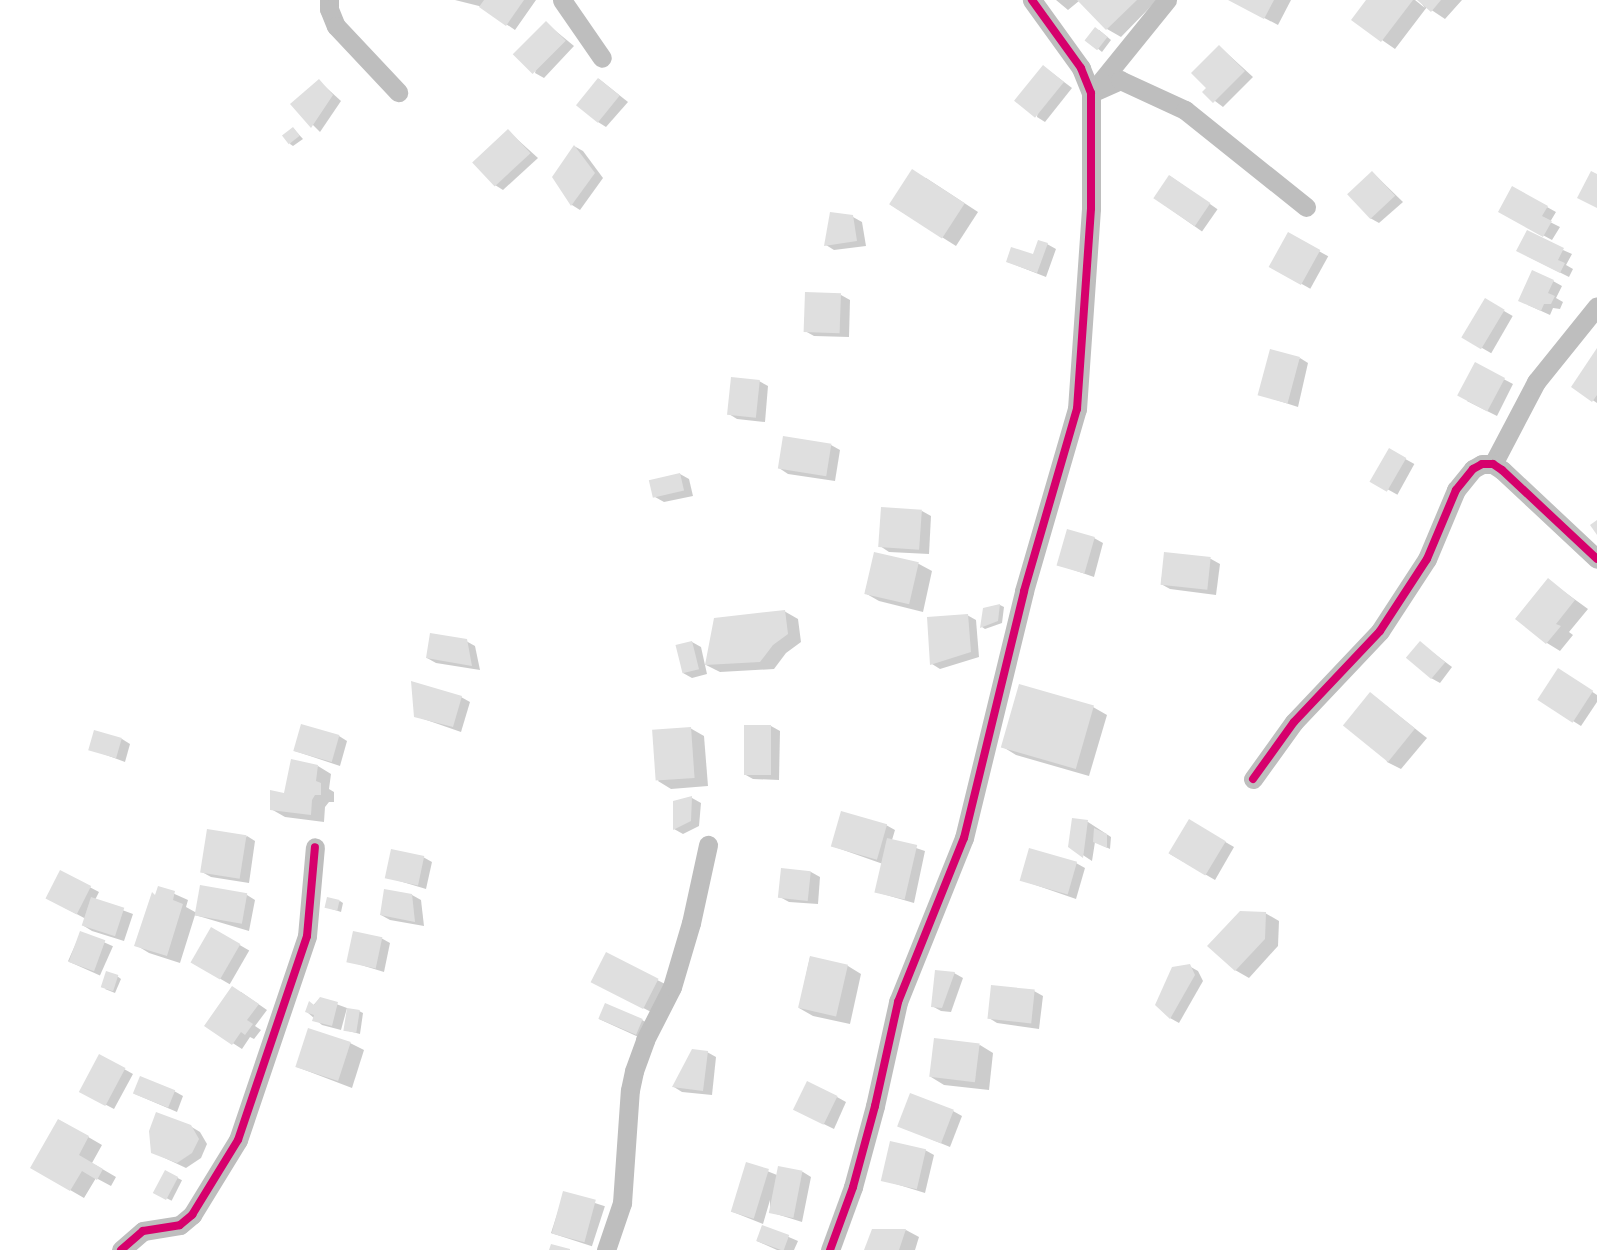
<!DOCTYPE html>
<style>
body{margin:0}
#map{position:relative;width:1597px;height:1250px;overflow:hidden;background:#fff;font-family:"Nunito Sans",sans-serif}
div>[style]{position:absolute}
.shadow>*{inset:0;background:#0003;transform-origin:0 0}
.building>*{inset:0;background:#dfdfdf;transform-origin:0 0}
.minor>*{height:19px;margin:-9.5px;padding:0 9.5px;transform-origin:9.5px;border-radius:9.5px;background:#bebebe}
.cycleway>*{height:8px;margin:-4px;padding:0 4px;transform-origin:4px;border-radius:4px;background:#d6006c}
span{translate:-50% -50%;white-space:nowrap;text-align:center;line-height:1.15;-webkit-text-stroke:5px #fff;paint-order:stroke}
</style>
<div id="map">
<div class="shadow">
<div style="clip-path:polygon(455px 0,536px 0,515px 30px,479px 6px)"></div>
<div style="clip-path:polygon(1056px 0,1157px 0,1121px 37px,1107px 29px,1079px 1px,1068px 10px)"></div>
<div style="clip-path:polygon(1230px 0,1291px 0,1278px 25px)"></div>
<div style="clip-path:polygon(1368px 0,1415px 0,1425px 8px,1419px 0,1462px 0,1445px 19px,1427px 7px,1395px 49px,1353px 20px)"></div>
<div style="clip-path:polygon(546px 23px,574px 46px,544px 78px,535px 73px)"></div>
<div style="clip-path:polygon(1099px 30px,1111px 40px,1102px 52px,1086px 39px)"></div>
<div style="clip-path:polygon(1219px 46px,1253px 77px,1223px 107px,1203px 92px,1207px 88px)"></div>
<div style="clip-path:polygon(1043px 66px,1072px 88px,1045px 122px,1037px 117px)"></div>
<div style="clip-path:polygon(599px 79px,628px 102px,606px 127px,598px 122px)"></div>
<div style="clip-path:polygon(319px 81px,341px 101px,320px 132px,292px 104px)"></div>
<div style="clip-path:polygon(293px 128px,303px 139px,293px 146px,290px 144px)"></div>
<div style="clip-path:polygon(508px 131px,538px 158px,503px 190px,495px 185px)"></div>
<div style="clip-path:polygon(574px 146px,583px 151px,603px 178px,580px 210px,572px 205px)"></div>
<div style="clip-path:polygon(1372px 172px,1403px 202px,1379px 223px,1370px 218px)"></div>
<div style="left:1170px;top:176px;width:58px;height:27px;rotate:35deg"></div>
<div style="clip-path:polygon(926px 178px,978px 212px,956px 246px,891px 205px)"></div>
<div style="clip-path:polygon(1513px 188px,1556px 212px,1550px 222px,1560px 227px,1552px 240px,1500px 212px)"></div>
<div style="clip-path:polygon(853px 217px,862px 222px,866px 246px,834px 250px,826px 245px)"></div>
<div style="left:1288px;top:234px;width:46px;height:37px;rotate:29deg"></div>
<div style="clip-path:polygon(1047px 244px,1056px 249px,1046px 277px,1008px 262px,1034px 256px)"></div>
<div style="clip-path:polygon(1563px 250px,1572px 254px,1566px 265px,1573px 269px,1569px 277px,1527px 256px)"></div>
<div style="clip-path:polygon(1553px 281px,1562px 286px,1556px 298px,1563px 302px,1560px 309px,1553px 308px,1550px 315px,1528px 305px)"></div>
<div style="clip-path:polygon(841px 295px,850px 300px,849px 337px,814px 336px,805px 331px)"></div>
<div style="left:1485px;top:300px;width:32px;height:43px;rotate:30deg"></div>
<div style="clip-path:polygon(1597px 351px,1597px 403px,1573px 387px)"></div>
<div style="clip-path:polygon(1300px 358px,1308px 363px,1298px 407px,1261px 395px)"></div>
<div style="clip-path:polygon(1475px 364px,1513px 384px,1497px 416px,1467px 401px)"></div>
<div style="clip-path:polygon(759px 381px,768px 386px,765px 422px,737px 419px,729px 414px)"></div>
<div style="clip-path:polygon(784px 438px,831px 445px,840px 450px,835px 481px,788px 474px,779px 468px)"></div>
<div style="left:1389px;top:450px;width:29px;height:35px;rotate:29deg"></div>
<div style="clip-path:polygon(680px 474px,689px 479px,693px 496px,664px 502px,655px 497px)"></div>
<div style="clip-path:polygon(922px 511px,931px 516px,929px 554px,889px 552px,880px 546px)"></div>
<div style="clip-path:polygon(1094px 538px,1103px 543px,1094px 577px,1059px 565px)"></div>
<div style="clip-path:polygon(875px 553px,919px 564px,932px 571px,923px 612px,879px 601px,865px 593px)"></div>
<div style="clip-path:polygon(1165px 553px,1211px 559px,1220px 564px,1216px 595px,1170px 589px,1161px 584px)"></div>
<div style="clip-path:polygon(1548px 580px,1588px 609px,1569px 632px,1573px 635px,1560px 651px,1547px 643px)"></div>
<div style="clip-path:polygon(1000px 605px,1004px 607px,1002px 623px,985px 629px,982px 627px,984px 609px)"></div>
<div style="clip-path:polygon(784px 611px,798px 619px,801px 642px,786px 653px,774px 669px,720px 672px,706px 665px)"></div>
<div style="clip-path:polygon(967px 615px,976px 620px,979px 657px,940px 669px,932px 664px)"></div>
<div style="clip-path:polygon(466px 641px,475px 646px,480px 670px,436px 663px,427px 658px)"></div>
<div style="clip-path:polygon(692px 642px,701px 647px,707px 674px,692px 678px,683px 673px)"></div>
<div style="clip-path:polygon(1420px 643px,1452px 667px,1440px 683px,1431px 678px)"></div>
<div style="clip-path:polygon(1567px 675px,1597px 695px,1597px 702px,1581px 726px,1573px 721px)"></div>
<div style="clip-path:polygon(1370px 693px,1427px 738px,1401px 769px,1387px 762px)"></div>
<div style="clip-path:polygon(461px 697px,470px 702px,461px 732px,415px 716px)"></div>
<div style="clip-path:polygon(1093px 707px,1107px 715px,1089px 776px,1016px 755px,1003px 747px)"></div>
<div style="clip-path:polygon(771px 726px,780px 731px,779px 780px,753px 779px,744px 774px)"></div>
<div style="clip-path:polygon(690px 728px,704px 736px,708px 786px,671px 789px,658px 781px)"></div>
<div style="clip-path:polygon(339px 736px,347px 741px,340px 766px,295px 751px)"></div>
<div style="clip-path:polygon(122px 739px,130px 744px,125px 762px,90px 749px)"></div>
<div style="clip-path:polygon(318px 766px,331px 774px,329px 789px,334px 792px,334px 802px,329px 802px,325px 807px,324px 822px,285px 817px,271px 809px)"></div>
<div style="clip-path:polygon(692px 798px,701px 803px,699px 826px,683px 834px,674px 829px,675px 802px)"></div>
<div style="clip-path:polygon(1073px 819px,1088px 822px,1111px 837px,1110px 849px,1095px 842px,1092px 861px,1069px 846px)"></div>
<div style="left:1189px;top:821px;width:52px;height:38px;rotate:30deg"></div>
<div style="clip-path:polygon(886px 825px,895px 830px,892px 840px,925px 851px,914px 903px,876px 892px,883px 864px,832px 846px)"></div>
<div style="clip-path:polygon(247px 836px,255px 841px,249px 883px,211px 877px,202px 872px)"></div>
<div style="clip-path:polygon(423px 857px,432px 862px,426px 889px,386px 877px)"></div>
<div style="clip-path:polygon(1076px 863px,1085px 868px,1076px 899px,1021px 880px)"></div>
<div style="clip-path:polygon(782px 870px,811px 872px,820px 877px,818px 904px,789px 902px,780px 897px)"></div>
<div style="clip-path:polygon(61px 872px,99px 892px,95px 900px,133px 914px,124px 941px,92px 931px,84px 926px,86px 919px,56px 903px)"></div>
<div style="clip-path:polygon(159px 887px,188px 900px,186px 907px,195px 912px,247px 895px,255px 900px,249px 931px,195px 915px,180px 963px,149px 953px,136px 945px)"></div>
<div style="clip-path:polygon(412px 895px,421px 900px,424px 926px,390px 920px,381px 915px)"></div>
<div style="clip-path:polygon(340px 901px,343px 903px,341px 912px,326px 907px)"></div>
<div style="clip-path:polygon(1265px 913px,1279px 921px,1278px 946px,1249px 978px,1235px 970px)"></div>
<div style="left:212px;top:929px;width:43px;height:39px;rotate:30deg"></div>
<div style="left:81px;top:932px;width:35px;height:32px;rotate:24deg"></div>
<div style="clip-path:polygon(381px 938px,390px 943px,384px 972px,348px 961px)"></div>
<div style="clip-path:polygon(606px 954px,671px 987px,657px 1015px,606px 989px)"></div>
<div style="clip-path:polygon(810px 957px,848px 966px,861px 974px,850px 1024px,813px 1016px,799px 1008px)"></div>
<div style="clip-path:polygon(1189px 966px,1198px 971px,1203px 981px,1179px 1023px,1170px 1018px)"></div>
<div style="clip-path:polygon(954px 973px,963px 978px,951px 1012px,941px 1011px,932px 1006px)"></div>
<div style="clip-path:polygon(117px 976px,121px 979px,115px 993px,105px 989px)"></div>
<div style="clip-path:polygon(1034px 991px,1043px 996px,1039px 1029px,997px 1023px,989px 1018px)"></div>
<div style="clip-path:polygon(241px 992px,267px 1010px,255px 1026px,261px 1030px,254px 1039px,250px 1037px,242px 1049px,206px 1026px)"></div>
<div style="clip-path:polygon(320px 998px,347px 1008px,341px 1030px,322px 1025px,307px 1012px)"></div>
<div style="clip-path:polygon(359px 1011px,363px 1013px,360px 1034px,345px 1030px)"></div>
<div style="clip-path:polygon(599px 1019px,642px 1020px,651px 1025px,645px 1040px)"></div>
<div style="clip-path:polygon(350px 1043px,364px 1050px,352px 1088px,297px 1067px)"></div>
<div style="clip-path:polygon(980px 1045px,993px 1053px,989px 1090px,944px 1085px,931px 1077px)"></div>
<div style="clip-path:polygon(707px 1052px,716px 1057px,712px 1095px,682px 1092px,674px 1087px)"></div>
<div style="clip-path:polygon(124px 1069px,133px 1074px,114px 1109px,89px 1096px)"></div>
<div style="clip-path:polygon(174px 1091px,183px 1096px,177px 1112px,135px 1094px)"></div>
<div style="clip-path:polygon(837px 1097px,846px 1102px,834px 1129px,795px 1110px)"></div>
<div style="clip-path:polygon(953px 1111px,962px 1116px,950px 1147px,899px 1126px)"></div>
<div style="clip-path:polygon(59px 1120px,102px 1145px,92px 1163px,116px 1177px,111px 1186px,96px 1178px,84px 1198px,32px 1168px)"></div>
<div style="clip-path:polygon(190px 1126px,200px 1132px,207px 1144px,201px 1158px,186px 1168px,152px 1152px)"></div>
<div style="clip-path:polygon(925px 1150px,934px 1155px,925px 1193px,883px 1180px)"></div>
<div style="clip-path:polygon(747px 1163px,777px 1175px,803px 1172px,811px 1177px,802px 1222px,770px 1212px,770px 1200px,763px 1224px,733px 1212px)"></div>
<div style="left:166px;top:1172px;width:18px;height:23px;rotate:27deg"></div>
<div style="left:564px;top:1193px;width:43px;height:42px;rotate:18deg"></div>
<div style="clip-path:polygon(763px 1226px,798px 1241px,794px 1250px,777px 1250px,757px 1241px)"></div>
<div style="clip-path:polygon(906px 1230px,919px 1237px,915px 1250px,866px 1250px)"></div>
</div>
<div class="building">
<div style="clip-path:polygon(484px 0,524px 0,506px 26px,479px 7px)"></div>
<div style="clip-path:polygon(1077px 0,1137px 0,1106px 30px)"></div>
<div style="clip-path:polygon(1228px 0,1274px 0,1264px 19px)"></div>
<div style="clip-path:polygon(1366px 0,1413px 0,1381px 42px,1351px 20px)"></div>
<div style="clip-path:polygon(1417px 0,1441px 0,1431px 12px)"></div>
<div style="left:546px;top:21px;width:28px;height:47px;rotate:45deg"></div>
<div style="left:1095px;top:27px;width:16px;height:17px;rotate:38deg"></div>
<div style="clip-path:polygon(1219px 45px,1245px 71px,1213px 103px,1202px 92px,1206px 88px,1191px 73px)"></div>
<div style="left:1043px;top:65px;width:27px;height:46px;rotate:39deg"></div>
<div style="left:598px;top:78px;width:28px;height:35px;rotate:39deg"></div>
<div style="clip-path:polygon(319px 79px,333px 95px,311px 128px,290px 104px)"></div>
<div style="left:293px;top:127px;width:11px;height:14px;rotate:52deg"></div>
<div style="left:508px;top:129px;width:33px;height:49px;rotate:47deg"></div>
<div style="clip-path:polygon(574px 145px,595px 173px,571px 206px,552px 177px)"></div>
<div style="left:912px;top:169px;width:63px;height:42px;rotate:33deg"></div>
<div style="left:1372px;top:171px;width:34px;height:34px;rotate:47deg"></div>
<div style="clip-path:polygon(1591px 171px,1597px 174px,1597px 208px,1577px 198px)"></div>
<div style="left:1169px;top:175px;width:50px;height:28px;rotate:34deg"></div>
<div style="clip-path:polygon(1512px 186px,1548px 206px,1542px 216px,1552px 221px,1543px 237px,1498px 212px)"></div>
<div style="clip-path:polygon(830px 212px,853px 215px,857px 241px,824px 246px)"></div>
<div style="clip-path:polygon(1527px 230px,1564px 248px,1558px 260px,1565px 263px,1560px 273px,1516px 251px)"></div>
<div style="left:1288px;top:232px;width:37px;height:40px;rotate:29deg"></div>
<div style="clip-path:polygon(1038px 240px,1048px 243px,1037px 273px,1006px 262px,1011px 247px,1033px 254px)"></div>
<div style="clip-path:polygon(1532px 270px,1554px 280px,1548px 293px,1555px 296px,1551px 304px,1544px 304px,1541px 311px,1518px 301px)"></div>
<div style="left:805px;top:292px;width:36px;height:40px;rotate:2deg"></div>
<div style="left:1485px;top:298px;width:23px;height:46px;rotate:31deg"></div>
<div style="clip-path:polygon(1597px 348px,1597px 395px,1592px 402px,1571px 387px)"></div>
<div style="left:1270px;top:349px;width:31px;height:48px;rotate:15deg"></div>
<div style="left:1475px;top:362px;width:34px;height:38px;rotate:28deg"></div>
<div style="left:731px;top:377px;width:29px;height:38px;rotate:6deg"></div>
<div style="left:783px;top:436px;width:49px;height:33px;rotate:9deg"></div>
<div style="left:1389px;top:448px;width:20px;height:39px;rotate:30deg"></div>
<div style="left:680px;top:473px;width:18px;height:32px;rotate:77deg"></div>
<div style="left:881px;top:507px;width:41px;height:40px;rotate:4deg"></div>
<div style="clip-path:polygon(1597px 520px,1597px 535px,1590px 525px)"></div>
<div style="left:1067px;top:529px;width:29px;height:38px;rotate:16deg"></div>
<div style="left:874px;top:552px;width:46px;height:43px;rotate:13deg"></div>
<div style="left:1164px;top:552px;width:47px;height:33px;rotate:6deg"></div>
<div style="clip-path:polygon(1548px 578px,1575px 600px,1556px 624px,1561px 626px,1546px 644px,1515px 619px)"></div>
<div style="clip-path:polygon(1000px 604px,998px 621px,980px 628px,983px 608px)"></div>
<div style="clip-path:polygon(785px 610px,788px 634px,773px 645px,760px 662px,705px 665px,714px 618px)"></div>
<div style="clip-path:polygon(968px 614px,971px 652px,930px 665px,927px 617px)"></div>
<div style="clip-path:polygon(430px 633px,467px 639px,472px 666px,426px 658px)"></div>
<div style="left:692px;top:641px;width:29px;height:17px;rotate:76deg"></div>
<div style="left:1420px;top:641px;width:33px;height:22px;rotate:40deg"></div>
<div style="left:1558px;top:668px;width:42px;height:38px;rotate:33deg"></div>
<div style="clip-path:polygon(411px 681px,462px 696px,453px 727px,414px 717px)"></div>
<div style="left:1019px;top:684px;width:78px;height:66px;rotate:16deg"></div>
<div style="left:1370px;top:692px;width:58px;height:43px;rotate:39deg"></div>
<div style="left:301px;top:724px;width:40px;height:28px;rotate:16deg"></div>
<div style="left:744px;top:725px;width:27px;height:50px"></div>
<div style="left:691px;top:727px;width:51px;height:39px;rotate:86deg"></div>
<div style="left:94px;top:730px;width:29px;height:21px;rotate:16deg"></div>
<div style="clip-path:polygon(291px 759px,318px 765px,316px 781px,321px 783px,321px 795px,315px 795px,312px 800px,311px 815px,270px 810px,270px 790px,284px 793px)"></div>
<div style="clip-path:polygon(692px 796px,691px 821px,673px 830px,673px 801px)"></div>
<div style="left:841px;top:811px;width:48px;height:37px;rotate:16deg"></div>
<div style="clip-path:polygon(1072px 818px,1088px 820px,1083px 858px,1068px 847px)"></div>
<div style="left:1189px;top:819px;width:43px;height:40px;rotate:31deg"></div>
<div style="clip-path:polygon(1094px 828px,1107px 834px,1107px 848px,1093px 842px)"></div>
<div style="left:207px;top:829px;width:40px;height:44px;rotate:9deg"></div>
<div style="left:887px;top:838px;width:31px;height:56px;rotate:13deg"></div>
<div style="left:1029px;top:848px;width:50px;height:34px;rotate:16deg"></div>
<div style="left:391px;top:849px;width:34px;height:30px;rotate:12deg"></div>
<div style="left:781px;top:868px;width:30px;height:30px;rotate:6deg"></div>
<div style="left:60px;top:870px;width:35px;height:32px;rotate:27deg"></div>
<div style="left:200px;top:885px;width:48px;height:31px;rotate:10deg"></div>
<div style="clip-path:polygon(158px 886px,175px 891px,173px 900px,183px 904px,167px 956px,134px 946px,152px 892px,155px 895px)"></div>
<div style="clip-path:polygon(384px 889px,412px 894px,415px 922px,380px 915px)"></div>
<div style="left:91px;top:897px;width:35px;height:30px;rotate:18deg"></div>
<div style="left:327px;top:897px;width:13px;height:11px;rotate:13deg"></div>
<div style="clip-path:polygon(1240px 911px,1266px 912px,1265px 939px,1235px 971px,1207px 946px)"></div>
<div style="left:211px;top:927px;width:34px;height:41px;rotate:30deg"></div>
<div style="left:80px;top:931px;width:27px;height:33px;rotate:20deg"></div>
<div style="left:353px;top:931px;width:30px;height:32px;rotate:12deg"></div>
<div style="left:606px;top:952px;width:59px;height:34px;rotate:27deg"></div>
<div style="left:810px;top:956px;width:39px;height:53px;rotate:13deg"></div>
<div style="clip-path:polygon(1190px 964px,1195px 975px,1170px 1019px,1155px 1005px,1172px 967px)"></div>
<div style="clip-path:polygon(935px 970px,955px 972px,942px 1008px,931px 1007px)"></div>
<div style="left:106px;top:971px;width:13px;height:17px;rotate:18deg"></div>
<div style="left:991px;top:985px;width:44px;height:34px;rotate:6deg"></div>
<div style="clip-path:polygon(232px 986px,259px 1004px,247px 1020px,253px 1024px,245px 1035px,241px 1032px,232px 1045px,204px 1026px)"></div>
<div style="clip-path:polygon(320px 997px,338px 1002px,332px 1026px,312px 1021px,314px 1015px,305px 1012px,309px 1001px,314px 1005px)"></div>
<div style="left:605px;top:1003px;width:41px;height:17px;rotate:23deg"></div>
<div style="left:347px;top:1008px;width:13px;height:23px;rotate:9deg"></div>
<div style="left:308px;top:1028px;width:45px;height:41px;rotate:18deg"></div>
<div style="left:934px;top:1038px;width:46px;height:39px;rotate:7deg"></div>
<div style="clip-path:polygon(692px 1049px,708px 1051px,703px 1091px,672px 1087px)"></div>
<div style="left:99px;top:1054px;width:30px;height:43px;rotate:28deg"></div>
<div style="left:140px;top:1076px;width:38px;height:19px;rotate:22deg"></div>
<div style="left:807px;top:1081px;width:34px;height:32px;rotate:26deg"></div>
<div style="left:910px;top:1093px;width:47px;height:36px;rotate:21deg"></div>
<div style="clip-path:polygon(156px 1112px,191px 1125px,199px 1139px,192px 1153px,177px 1163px,151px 1153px,149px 1131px)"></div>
<div style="clip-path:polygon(58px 1119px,89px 1136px,79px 1155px,103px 1169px,97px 1180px,82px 1171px,70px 1191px,30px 1168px)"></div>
<div style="left:890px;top:1141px;width:37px;height:41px;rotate:13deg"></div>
<div style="left:746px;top:1162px;width:24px;height:52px;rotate:17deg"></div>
<div style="left:778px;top:1166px;width:25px;height:48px;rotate:11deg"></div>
<div style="left:165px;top:1170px;width:15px;height:26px;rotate:28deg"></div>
<div style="left:563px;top:1191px;width:34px;height:44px;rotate:15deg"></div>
<div style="left:762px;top:1225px;width:29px;height:17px;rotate:20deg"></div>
<div style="clip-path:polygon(872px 1229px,906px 1229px,899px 1250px,864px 1250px)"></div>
<div style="clip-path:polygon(551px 1244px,570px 1249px,570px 1250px,549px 1250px)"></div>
</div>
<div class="minor">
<div style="left:329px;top:0;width:9px;rotate:90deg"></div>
<div style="left:329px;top:9px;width:18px;rotate:68deg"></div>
<div style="left:336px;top:26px;width:91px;rotate:46.8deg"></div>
<div style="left:562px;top:0;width:70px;rotate:55.4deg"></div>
<div style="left:1094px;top:90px;width:116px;rotate:-51deg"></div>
<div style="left:1091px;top:93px;width:32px;rotate:-24deg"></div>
<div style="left:1120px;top:80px;width:72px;rotate:24.8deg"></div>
<div style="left:1185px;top:110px;width:155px;rotate:38.7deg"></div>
<div style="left:1493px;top:464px;width:93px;rotate:-62.3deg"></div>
<div style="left:1536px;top:382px;width:97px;rotate:-51.2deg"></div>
<div style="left:1253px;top:779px;width:70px;rotate:-54.3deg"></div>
<div style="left:1294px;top:722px;width:125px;rotate:-46.6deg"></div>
<div style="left:1380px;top:631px;width:86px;rotate:-56.9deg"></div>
<div style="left:1427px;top:559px;width:75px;rotate:-67.2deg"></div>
<div style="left:1456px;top:490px;width:27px;rotate:-51deg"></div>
<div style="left:1473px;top:469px;width:10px;rotate:-29deg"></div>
<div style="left:1482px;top:464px;width:11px"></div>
<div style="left:1493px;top:464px;width:11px;rotate:34deg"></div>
<div style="left:1502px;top:470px;width:130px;rotate:43.1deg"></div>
<div style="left:121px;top:1250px;width:29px;rotate:-41deg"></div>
<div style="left:143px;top:1231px;width:37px;rotate:-9deg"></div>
<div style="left:180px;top:1225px;width:16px;rotate:-40deg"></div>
<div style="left:192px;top:1215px;width:88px;rotate:-58.5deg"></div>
<div style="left:238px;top:1140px;width:215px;rotate:-71.3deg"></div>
<div style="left:307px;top:936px;width:89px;rotate:-84.9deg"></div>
<div style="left:606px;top:1250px;width:50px;rotate:-71.2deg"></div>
<div style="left:622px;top:1203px;width:113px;rotate:-86deg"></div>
<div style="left:630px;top:1090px;width:19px;rotate:-78deg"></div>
<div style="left:634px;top:1071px;width:33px;rotate:-70deg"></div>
<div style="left:645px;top:1040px;width:59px;rotate:-63deg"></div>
<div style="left:672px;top:987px;width:67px;rotate:-73.5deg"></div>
<div style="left:691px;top:923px;width:80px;rotate:-77.7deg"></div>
<div style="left:830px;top:1250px;width:67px;rotate:-69.9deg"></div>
<div style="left:853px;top:1187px;width:84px;rotate:-74.8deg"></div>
<div style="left:875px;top:1106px;width:107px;rotate:-77.5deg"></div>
<div style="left:898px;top:1002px;width:177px;rotate:-68.1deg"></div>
<div style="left:964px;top:838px;width:254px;rotate:-76.3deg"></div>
<div style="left:1024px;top:591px;width:190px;rotate:-73.8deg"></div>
<div style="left:1077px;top:409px;width:201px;rotate:-86deg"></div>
<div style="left:1091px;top:208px;width:115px;rotate:-90deg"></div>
<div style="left:1091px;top:93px;width:27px;rotate:-112deg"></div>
<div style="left:1081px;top:68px;width:84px;rotate:-125.8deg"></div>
</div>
<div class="cycleway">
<div style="left:1253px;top:779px;width:70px;rotate:-54.3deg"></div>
<div style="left:1294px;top:722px;width:125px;rotate:-46.6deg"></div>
<div style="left:1380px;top:631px;width:86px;rotate:-56.9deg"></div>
<div style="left:1427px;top:559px;width:75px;rotate:-67.2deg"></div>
<div style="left:1456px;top:490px;width:27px;rotate:-51deg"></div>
<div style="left:1473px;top:469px;width:10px;rotate:-29deg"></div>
<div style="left:1482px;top:464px;width:11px"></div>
<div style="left:1493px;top:464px;width:11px;rotate:34deg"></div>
<div style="left:1502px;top:470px;width:130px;rotate:43.1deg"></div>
<div style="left:121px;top:1250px;width:29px;rotate:-41deg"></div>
<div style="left:143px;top:1231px;width:37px;rotate:-9deg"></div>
<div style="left:180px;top:1225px;width:16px;rotate:-40deg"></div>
<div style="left:192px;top:1215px;width:88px;rotate:-58.5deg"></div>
<div style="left:238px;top:1140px;width:215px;rotate:-71.3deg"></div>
<div style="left:307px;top:936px;width:89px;rotate:-84.9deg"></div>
<div style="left:830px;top:1250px;width:67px;rotate:-69.9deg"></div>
<div style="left:853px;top:1187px;width:84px;rotate:-74.8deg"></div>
<div style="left:875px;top:1106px;width:107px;rotate:-77.5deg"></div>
<div style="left:898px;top:1002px;width:177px;rotate:-68.1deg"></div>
<div style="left:964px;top:838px;width:254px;rotate:-76.3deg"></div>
<div style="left:1024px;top:591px;width:190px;rotate:-73.8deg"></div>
<div style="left:1077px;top:409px;width:201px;rotate:-86deg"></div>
<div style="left:1091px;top:208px;width:115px;rotate:-90deg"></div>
<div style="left:1091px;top:93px;width:27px;rotate:-112deg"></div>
<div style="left:1081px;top:68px;width:84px;rotate:-125.8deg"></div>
</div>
</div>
